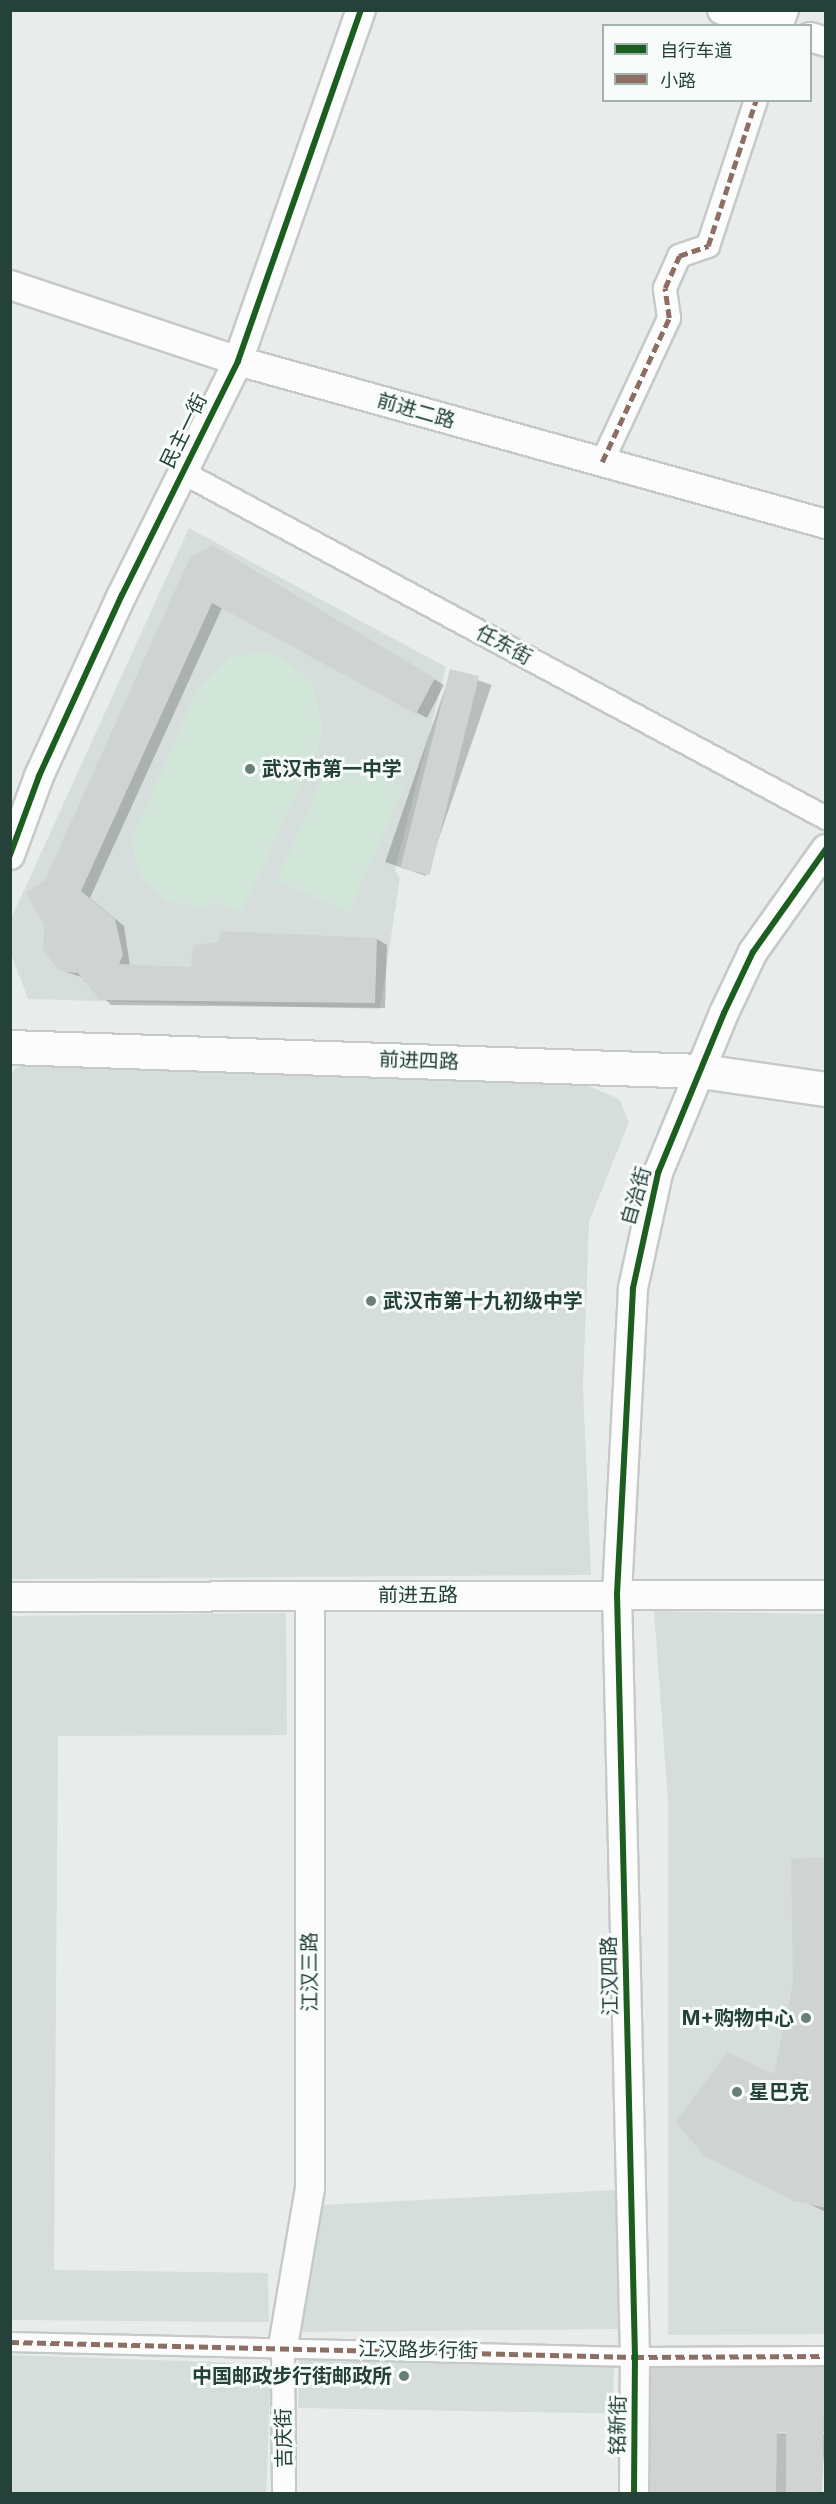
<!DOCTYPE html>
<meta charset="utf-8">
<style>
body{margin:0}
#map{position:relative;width:836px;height:2504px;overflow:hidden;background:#e8edeb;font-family:Inter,"Noto Sans SC",sans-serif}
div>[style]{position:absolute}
.built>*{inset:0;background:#d6dedb;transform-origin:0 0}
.green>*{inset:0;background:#d1e6d8;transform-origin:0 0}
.shadow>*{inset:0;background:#0003;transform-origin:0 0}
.building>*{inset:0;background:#cfd4d2;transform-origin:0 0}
.roads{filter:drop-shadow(2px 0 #c5cac8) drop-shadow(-2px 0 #c5cac8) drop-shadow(0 2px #c5cac8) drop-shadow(0 -2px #c5cac8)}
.pedestrian>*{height:18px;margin:-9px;padding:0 9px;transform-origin:9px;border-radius:9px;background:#fcfcfc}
.minor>*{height:22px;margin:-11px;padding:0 11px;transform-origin:11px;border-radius:11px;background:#fcfcfc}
.tertiary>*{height:28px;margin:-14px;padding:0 14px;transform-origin:14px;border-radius:14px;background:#fcfcfc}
.secondary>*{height:33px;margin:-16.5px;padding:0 16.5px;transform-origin:16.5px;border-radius:16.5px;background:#fcfcfc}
.quiet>*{height:4.5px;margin-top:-2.25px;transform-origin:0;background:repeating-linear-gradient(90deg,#8d6e63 0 9px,transparent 0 13.5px)}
.cycleway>*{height:6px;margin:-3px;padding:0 3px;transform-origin:3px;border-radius:3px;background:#1b5e20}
.dots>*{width:16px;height:16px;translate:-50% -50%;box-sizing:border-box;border:3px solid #f7fbf9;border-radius:50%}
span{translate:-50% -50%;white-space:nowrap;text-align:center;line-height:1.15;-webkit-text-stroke:6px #f7fbf9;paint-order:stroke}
.street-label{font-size:20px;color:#24423a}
.poi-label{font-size:20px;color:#24423a;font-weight:700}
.left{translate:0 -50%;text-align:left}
.right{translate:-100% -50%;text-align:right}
.frame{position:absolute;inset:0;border:12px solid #24423a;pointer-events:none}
.legend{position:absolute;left:602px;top:24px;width:210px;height:78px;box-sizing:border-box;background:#f7fbf9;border:2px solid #a3b1ad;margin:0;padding:8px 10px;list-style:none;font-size:18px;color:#24423a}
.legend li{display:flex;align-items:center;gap:12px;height:30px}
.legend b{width:30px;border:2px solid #a3b1ad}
</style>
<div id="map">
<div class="built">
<div style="clip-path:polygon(189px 528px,446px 667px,395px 870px,400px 878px,380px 1009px,28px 999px,11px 954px,11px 919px)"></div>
<div style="clip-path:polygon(24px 1062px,589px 1086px,619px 1099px,629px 1122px,589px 1222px,583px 1387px,591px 1575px,11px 1579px,10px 1074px)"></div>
<div style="clip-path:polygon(654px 1611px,825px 1614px,825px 2334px,668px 2335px,668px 1802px)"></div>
<div style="clip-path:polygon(286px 1613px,287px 1735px,58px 1736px,54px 2270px,268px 2273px,269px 2322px,11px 2320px,11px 1616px)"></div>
<div style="clip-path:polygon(616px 2190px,620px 2329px,297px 2332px,321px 2205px)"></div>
<div style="left:11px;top:2355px;width:260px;height:139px;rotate:2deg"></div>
<div style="left:299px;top:2357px;width:315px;height:51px;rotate:1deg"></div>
</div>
<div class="green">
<div style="clip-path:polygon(260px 652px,280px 656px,311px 682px,323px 726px,318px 749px,241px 912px,218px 903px,197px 907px,166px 900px,142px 878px,131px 841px,198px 689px,230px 657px)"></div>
<div style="left:333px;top:755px;width:78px;height:137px;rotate:24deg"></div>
</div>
<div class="shadow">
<div style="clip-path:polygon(212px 546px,444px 685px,427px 718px,222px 608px,90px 898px,124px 926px,130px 966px,193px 969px,377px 939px,387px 945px,385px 1008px,111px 1005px,84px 978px,61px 970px,46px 881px)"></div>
<div style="left:451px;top:671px;width:43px;height:202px;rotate:19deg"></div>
<div style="clip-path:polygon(826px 1859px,826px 2212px,719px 2162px,775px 2076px)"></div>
<div style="clip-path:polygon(824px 2367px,826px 2431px,756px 2433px,826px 2434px,826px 2494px,825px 2439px,821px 2494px,643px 2494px)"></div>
</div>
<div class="building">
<div style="clip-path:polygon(212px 545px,435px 678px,416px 714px,212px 603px,81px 891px,115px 919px,123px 955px,119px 964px,191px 967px,193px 945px,219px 942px,220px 931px,377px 938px,375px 1003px,100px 1000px,78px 973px,60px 971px,43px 951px,44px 925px,26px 893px,45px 880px,190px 557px)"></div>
<div style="left:450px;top:669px;width:30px;height:205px;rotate:14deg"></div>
<div style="clip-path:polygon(826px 1857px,826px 2208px,793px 2201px,703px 2155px,676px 2122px,727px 2052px,774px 2074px,793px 1984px,791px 1859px)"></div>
<div style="clip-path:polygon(644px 2362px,825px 2365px,822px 2494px,786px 2494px,786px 2432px,777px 2432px,776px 2494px,641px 2494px)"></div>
</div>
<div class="roads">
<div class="pedestrian">
<div style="left:10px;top:2342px;width:625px;rotate:1.37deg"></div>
<div style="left:635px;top:2357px;width:191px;rotate:-0.3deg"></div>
</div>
<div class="minor">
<div style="left:781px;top:26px;width:17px;rotate:-69deg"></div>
<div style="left:602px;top:462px;width:159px;rotate:-65deg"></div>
<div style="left:669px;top:318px;width:30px;rotate:-98deg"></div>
<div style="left:665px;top:288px;width:35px;rotate:-66deg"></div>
<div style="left:679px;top:256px;width:31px;rotate:-19deg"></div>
<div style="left:708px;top:246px;width:154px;rotate:-71.8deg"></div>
<div style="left:182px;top:472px;width:731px;rotate:28.25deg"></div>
<div style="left:283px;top:2346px;width:148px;rotate:89.6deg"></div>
</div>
<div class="tertiary">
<div style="left:722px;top:10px;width:52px;rotate:17.7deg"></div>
<div style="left:810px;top:37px;width:17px;rotate:17deg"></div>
<div style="left:10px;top:285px;width:240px;rotate:18.4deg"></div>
<div style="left:238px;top:361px;width:610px;rotate:15.49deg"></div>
<div style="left:10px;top:855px;width:84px;rotate:-69.8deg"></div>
<div style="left:39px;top:776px;width:199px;rotate:-65.4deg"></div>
<div style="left:122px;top:595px;width:261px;rotate:-63.6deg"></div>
<div style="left:238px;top:361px;width:372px;rotate:-70.7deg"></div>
<div style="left:10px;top:1597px;width:816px;rotate:-0.14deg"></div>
<div style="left:283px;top:2346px;width:160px;rotate:-80.3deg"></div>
<div style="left:310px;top:2188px;width:592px;rotate:-90deg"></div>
<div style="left:634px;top:2494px;width:137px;rotate:-89.6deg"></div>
<div style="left:635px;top:2357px;width:763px;rotate:-91.35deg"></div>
<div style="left:617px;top:1594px;width:306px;rotate:-87deg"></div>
<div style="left:633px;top:1288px;width:118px;rotate:-77.7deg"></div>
<div style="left:658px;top:1173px;width:173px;rotate:-67.6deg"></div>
<div style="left:724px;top:1013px;width:68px;rotate:-64.6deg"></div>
<div style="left:753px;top:952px;width:126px;rotate:-54.7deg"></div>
</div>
<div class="secondary">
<div style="left:10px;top:1047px;width:691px;rotate:1.99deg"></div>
<div style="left:701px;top:1071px;width:126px;rotate:8.2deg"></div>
</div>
</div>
<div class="quiet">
<div style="left:602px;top:462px;width:159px;rotate:-65deg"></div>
<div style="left:669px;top:318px;width:30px;rotate:-98deg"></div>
<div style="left:665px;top:288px;width:35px;rotate:-66deg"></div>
<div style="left:679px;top:256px;width:31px;rotate:-19deg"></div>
<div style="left:708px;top:246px;width:154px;rotate:-71.8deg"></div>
<div style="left:10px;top:2342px;width:625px;rotate:1.37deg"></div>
<div style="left:635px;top:2357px;width:191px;rotate:-0.3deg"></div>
</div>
<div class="cycleway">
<div style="left:10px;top:855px;width:84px;rotate:-69.8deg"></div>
<div style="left:39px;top:776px;width:199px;rotate:-65.4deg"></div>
<div style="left:122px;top:595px;width:261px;rotate:-63.6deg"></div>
<div style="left:238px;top:361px;width:372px;rotate:-70.7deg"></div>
<div style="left:634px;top:2494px;width:137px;rotate:-89.6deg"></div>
<div style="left:635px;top:2357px;width:763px;rotate:-91.35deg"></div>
<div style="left:617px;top:1594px;width:306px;rotate:-87deg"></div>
<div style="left:633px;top:1288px;width:118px;rotate:-77.7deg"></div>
<div style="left:658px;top:1173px;width:173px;rotate:-67.6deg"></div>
<div style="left:724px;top:1013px;width:68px;rotate:-64.6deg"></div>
<div style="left:753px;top:952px;width:126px;rotate:-54.7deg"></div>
</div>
<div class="dots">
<div style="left:250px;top:769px;background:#697e78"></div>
<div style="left:371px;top:1301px;background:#697e78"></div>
<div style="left:806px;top:2018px;background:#697e78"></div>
<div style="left:737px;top:2092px;background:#697e78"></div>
<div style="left:404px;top:2376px;background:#697e78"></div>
</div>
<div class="street-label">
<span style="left:416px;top:411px;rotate:16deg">前进二路</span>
<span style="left:184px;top:431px;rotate:-64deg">民主一街</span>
<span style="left:504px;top:645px;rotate:28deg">任东街</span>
<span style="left:419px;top:1061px;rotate:2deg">前进四路</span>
<span style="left:636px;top:1196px;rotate:-74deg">自治街</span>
<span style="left:418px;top:1595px">前进五路</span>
<span style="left:310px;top:1972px;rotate:-90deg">江汉三路</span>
<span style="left:610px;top:1976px;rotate:-91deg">江汉四路</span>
<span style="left:418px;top:2350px;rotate:1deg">江汉路步行街</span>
<span style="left:618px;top:2425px;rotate:-89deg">铭新街</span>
<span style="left:284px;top:2438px;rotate:-91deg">吉庆街</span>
</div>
<div class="poi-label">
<span class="left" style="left:262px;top:769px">武汉市第一中学</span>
<span class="left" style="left:383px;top:1301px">武汉市第十九初级中学</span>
<span class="right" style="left:794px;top:2018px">M+购物中心</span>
<span class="left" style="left:749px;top:2092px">星巴克</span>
<span class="right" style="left:392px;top:2376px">中国邮政步行街邮政所</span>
</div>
<div class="frame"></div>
<ul class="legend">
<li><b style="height:8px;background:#1b5e20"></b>自行车道</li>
<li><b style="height:8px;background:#8d6e63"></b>小路</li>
</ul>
</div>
